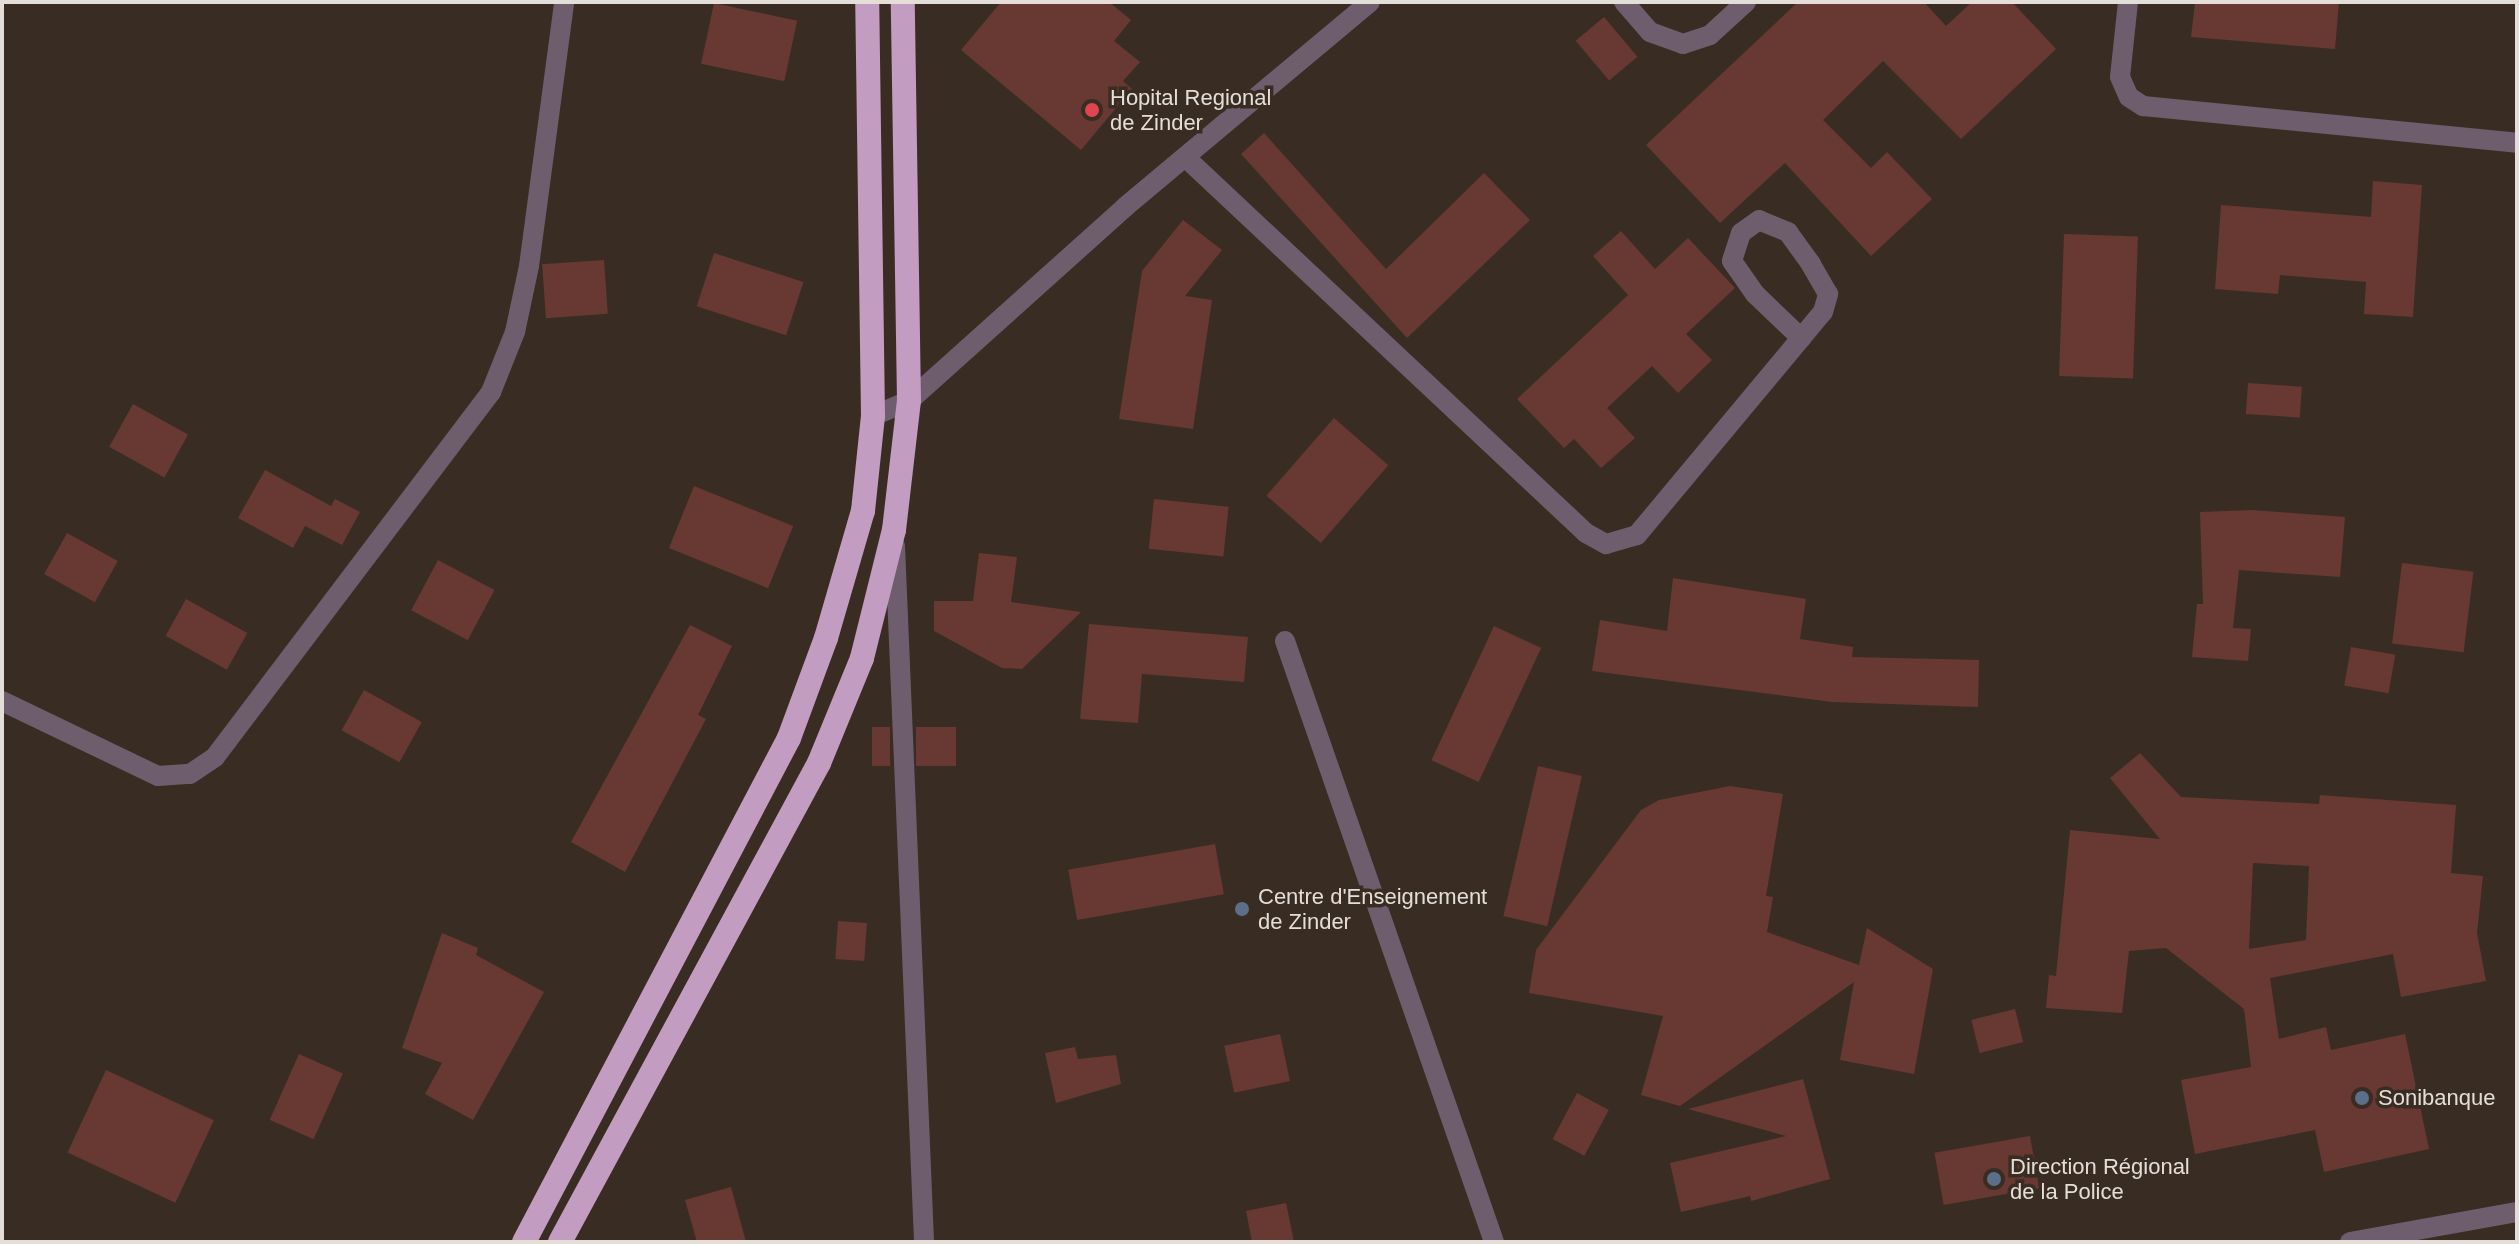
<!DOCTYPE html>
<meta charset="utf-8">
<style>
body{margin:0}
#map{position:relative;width:2519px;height:1244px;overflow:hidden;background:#392d23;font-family:Helvetica,sans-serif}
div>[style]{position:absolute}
.building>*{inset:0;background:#683833;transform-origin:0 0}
.lane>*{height:20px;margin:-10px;padding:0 10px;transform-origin:10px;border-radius:10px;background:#6e5e6d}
.street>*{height:20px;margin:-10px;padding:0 10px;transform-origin:10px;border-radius:10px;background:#6e5e6d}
.highway>*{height:24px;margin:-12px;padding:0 12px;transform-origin:12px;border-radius:12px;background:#c39cc1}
.dots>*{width:22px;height:22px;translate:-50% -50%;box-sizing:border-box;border:4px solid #392d23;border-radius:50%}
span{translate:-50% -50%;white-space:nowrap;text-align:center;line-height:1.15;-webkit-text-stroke:7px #392d23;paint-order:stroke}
.poi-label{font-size:22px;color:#e5ddd7}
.left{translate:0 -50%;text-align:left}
.frame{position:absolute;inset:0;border:4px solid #e5ddd7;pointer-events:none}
</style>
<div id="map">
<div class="building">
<div style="clip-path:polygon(1001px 2px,1109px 2px,1131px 20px,1114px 41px,1140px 62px,1123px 81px,1132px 89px,1081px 150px,961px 50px)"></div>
<div style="clip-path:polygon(1798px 2px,1924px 2px,1946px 26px,1972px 2px,2012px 2px,2056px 49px,1961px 139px,1883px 61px,1823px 120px,1871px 168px,1887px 152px,1932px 199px,1871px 256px,1785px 163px,1720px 223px,1646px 145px)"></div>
<div style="clip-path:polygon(2195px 2px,2339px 2px,2335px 49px,2191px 37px)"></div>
<div style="left:714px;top:3px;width:85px;height:62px;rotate:12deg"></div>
<div style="left:1604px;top:17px;width:52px;height:37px;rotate:50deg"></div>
<div style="clip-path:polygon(1264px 133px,1386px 269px,1484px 173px,1530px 220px,1407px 338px,1241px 154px)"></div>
<div style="clip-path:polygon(2373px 181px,2422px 185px,2413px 317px,2364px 314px,2366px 282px,2280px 275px,2278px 294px,2215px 289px,2221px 205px,2371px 217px)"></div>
<div style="clip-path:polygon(1183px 220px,1222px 250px,1185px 296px,1212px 300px,1193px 429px,1119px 419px,1142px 271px)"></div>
<div style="clip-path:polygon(1621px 231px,1655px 269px,1688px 238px,1735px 288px,1686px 334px,1712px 360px,1678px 393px,1652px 366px,1607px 408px,1635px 438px,1601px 468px,1574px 439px,1564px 448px,1517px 399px,1628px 295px,1593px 256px)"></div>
<div style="left:2064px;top:234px;width:74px;height:142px;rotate:2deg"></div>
<div style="left:714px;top:253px;width:94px;height:56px;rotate:18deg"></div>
<div style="left:604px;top:260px;width:54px;height:62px;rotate:86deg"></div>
<div style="left:2248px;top:383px;width:54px;height:31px;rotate:4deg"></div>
<div style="left:133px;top:404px;width:63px;height:49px;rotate:29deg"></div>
<div style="left:1334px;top:418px;width:72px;height:103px;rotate:41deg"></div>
<div style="clip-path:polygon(265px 470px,331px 506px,335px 499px,360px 512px,342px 545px,305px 526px,293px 548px,238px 518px)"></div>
<div style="left:694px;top:486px;width:107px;height:67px;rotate:22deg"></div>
<div style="left:1154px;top:499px;width:75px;height:50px;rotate:6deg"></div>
<div style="clip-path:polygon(2252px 510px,2345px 517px,2340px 577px,2239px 570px,2233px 628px,2251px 629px,2248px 661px,2192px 657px,2197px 604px,2203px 604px,2200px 512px)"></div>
<div style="left:67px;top:533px;width:58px;height:47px;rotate:29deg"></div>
<div style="clip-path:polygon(979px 553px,1017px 557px,1011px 602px,1081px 612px,1022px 669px,1002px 668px,934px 631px,934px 601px,973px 601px)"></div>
<div style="left:438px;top:560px;width:64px;height:57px;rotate:28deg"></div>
<div style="left:2402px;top:563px;width:72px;height:81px;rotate:7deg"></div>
<div style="clip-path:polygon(1673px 578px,1806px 599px,1800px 639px,1853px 647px,1852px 657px,1979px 660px,1978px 707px,1832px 702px,1592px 671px,1600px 620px,1667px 631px)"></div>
<div style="left:186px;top:599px;width:70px;height:42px;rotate:29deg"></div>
<div style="clip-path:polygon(1089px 624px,1248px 637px,1244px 682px,1142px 674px,1138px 723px,1080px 719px)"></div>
<div style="clip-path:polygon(690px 625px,732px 646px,698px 715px,706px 719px,625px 872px,571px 842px)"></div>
<div style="left:1494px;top:626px;width:52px;height:148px;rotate:25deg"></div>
<div style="left:2351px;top:647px;width:45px;height:39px;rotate:10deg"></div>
<div style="left:364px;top:690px;width:66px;height:46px;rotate:29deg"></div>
<div style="left:872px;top:727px;width:18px;height:39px"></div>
<div style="left:916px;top:727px;width:40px;height:39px"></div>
<div style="clip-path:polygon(evenodd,2140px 753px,2181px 797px,2319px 804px,2320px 795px,2456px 805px,2451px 873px,2483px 876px,2477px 933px,2486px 981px,2401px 997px,2393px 954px,2270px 978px,2279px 1039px,2326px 1027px,2331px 1050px,2405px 1034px,2429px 1149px,2324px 1172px,2315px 1130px,2195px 1154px,2181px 1080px,2251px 1067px,2244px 1009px,2166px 948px,2129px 951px,2122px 1013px,2046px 1008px,2049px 975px,2056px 976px,2070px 830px,2160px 839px,2110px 778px,2140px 753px,2253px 863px,2309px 866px,2306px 940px,2249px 949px,2253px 863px)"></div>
<div style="left:1538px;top:766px;width:45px;height:154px;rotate:13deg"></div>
<div style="clip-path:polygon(1730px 786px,1783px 794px,1766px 896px,1773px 897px,1767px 932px,1859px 965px,1867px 928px,1933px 969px,1914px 1074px,1840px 1060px,1854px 982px,1680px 1106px,1641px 1095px,1663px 1016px,1529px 993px,1536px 950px,1641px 810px,1659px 800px)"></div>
<div style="left:1215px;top:844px;width:51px;height:149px;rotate:80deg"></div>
<div style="left:838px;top:921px;width:29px;height:38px;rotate:4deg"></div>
<div style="clip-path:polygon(442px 933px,478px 948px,476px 955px,544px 992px,473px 1120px,425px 1094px,442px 1063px,402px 1048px)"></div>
<div style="left:2015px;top:1009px;width:34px;height:45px;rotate:76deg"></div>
<div style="left:1280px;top:1034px;width:48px;height:57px;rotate:78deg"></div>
<div style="clip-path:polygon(1075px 1047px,1078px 1059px,1116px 1055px,1121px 1084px,1056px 1103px,1045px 1053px)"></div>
<div style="left:299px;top:1054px;width:48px;height:72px;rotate:24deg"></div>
<div style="left:106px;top:1070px;width:119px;height:91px;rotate:25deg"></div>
<div style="clip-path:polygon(1803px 1079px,1830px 1179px,1751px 1201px,1750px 1196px,1681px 1212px,1670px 1163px,1786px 1136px,1688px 1109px)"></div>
<div style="left:1577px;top:1093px;width:36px;height:52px;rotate:28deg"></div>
<div style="left:2030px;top:1136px;width:53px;height:97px;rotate:80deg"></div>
<div style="clip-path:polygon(731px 1187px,746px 1242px,697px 1242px,685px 1200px)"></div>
<div style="clip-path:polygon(1286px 1203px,1294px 1242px,1252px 1242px,1246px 1211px)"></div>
</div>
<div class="lane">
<div style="left:1624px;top:2px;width:40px;rotate:49deg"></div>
<div style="left:1650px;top:32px;width:35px;rotate:20deg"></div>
<div style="left:1683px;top:44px;width:28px;rotate:-18deg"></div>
<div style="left:1710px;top:35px;width:49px;rotate:-42.5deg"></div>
<div style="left:2128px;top:2px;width:75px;rotate:96.1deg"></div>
<div style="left:2120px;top:77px;width:22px;rotate:66deg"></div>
<div style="left:2129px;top:97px;width:17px;rotate:33deg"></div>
<div style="left:2143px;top:106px;width:376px;rotate:5.6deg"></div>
<div style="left:1185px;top:157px;width:550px;rotate:43.16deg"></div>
<div style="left:1586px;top:533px;width:23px;rotate:29deg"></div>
<div style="left:1606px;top:544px;width:32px;rotate:-16deg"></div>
<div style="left:1637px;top:535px;width:290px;rotate:-50.2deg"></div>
<div style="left:1823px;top:312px;width:19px;rotate:-74deg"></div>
<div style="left:1828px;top:294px;width:34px;rotate:-120deg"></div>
<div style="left:1811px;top:264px;width:39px;rotate:-126deg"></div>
<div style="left:1788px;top:232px;width:31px;rotate:-158deg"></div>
<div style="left:1759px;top:220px;width:22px;rotate:144deg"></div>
<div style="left:1741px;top:233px;width:29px;rotate:108deg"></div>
<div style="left:1732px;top:261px;width:40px;rotate:55.1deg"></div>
<div style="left:1755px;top:294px;width:64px;rotate:43.7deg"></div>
<div style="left:873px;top:416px;width:39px;rotate:-23deg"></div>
<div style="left:909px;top:401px;width:290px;rotate:-41.9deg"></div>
<div style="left:1125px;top:207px;width:319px;rotate:-39.9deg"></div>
<div style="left:895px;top:546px;width:697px;rotate:87.61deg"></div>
<div style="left:1285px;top:641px;width:636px;rotate:70.82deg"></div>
<div style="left:2px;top:701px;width:173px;rotate:25.7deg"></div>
<div style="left:158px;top:776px;width:32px;rotate:-4deg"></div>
<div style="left:190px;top:774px;width:30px;rotate:-34deg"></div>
<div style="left:215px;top:757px;width:458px;rotate:-52.9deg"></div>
<div style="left:491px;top:392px;width:65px;rotate:-68.2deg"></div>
<div style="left:515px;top:332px;width:67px;rotate:-78deg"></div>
<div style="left:529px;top:266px;width:266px;rotate:-82.4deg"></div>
</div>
<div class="street">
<div style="left:2350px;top:1242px;width:170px;rotate:-10.2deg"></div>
</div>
<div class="highway">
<div style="left:524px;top:1242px;width:569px;rotate:-62.26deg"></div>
<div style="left:789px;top:738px;width:107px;rotate:-69.7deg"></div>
<div style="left:826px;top:638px;width:132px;rotate:-73.8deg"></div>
<div style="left:863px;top:511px;width:96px;rotate:-84deg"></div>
<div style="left:873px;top:416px;width:414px;rotate:-90.8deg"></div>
<div style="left:560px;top:1242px;width:545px;rotate:-61.6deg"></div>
<div style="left:819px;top:763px;width:113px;rotate:-67.7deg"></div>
<div style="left:862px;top:658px;width:132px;rotate:-76deg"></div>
<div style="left:894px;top:530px;width:130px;rotate:-83.4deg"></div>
<div style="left:909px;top:401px;width:399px;rotate:-90.9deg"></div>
</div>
<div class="dots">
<div style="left:1092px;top:110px;background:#e0444e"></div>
<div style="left:1242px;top:909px;background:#5c6f8a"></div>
<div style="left:2362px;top:1098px;background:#5c6f8a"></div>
<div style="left:1994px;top:1179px;background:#5c6f8a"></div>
</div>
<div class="poi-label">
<span class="left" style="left:1110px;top:110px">Hopital Regional<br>de Zinder</span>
<span class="left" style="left:1258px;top:909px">Centre d'Enseignement<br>de Zinder</span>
<span class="left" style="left:2378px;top:1098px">Sonibanque</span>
<span class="left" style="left:2010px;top:1179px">Direction Régional<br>de la Police</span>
</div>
<div class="frame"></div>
</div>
